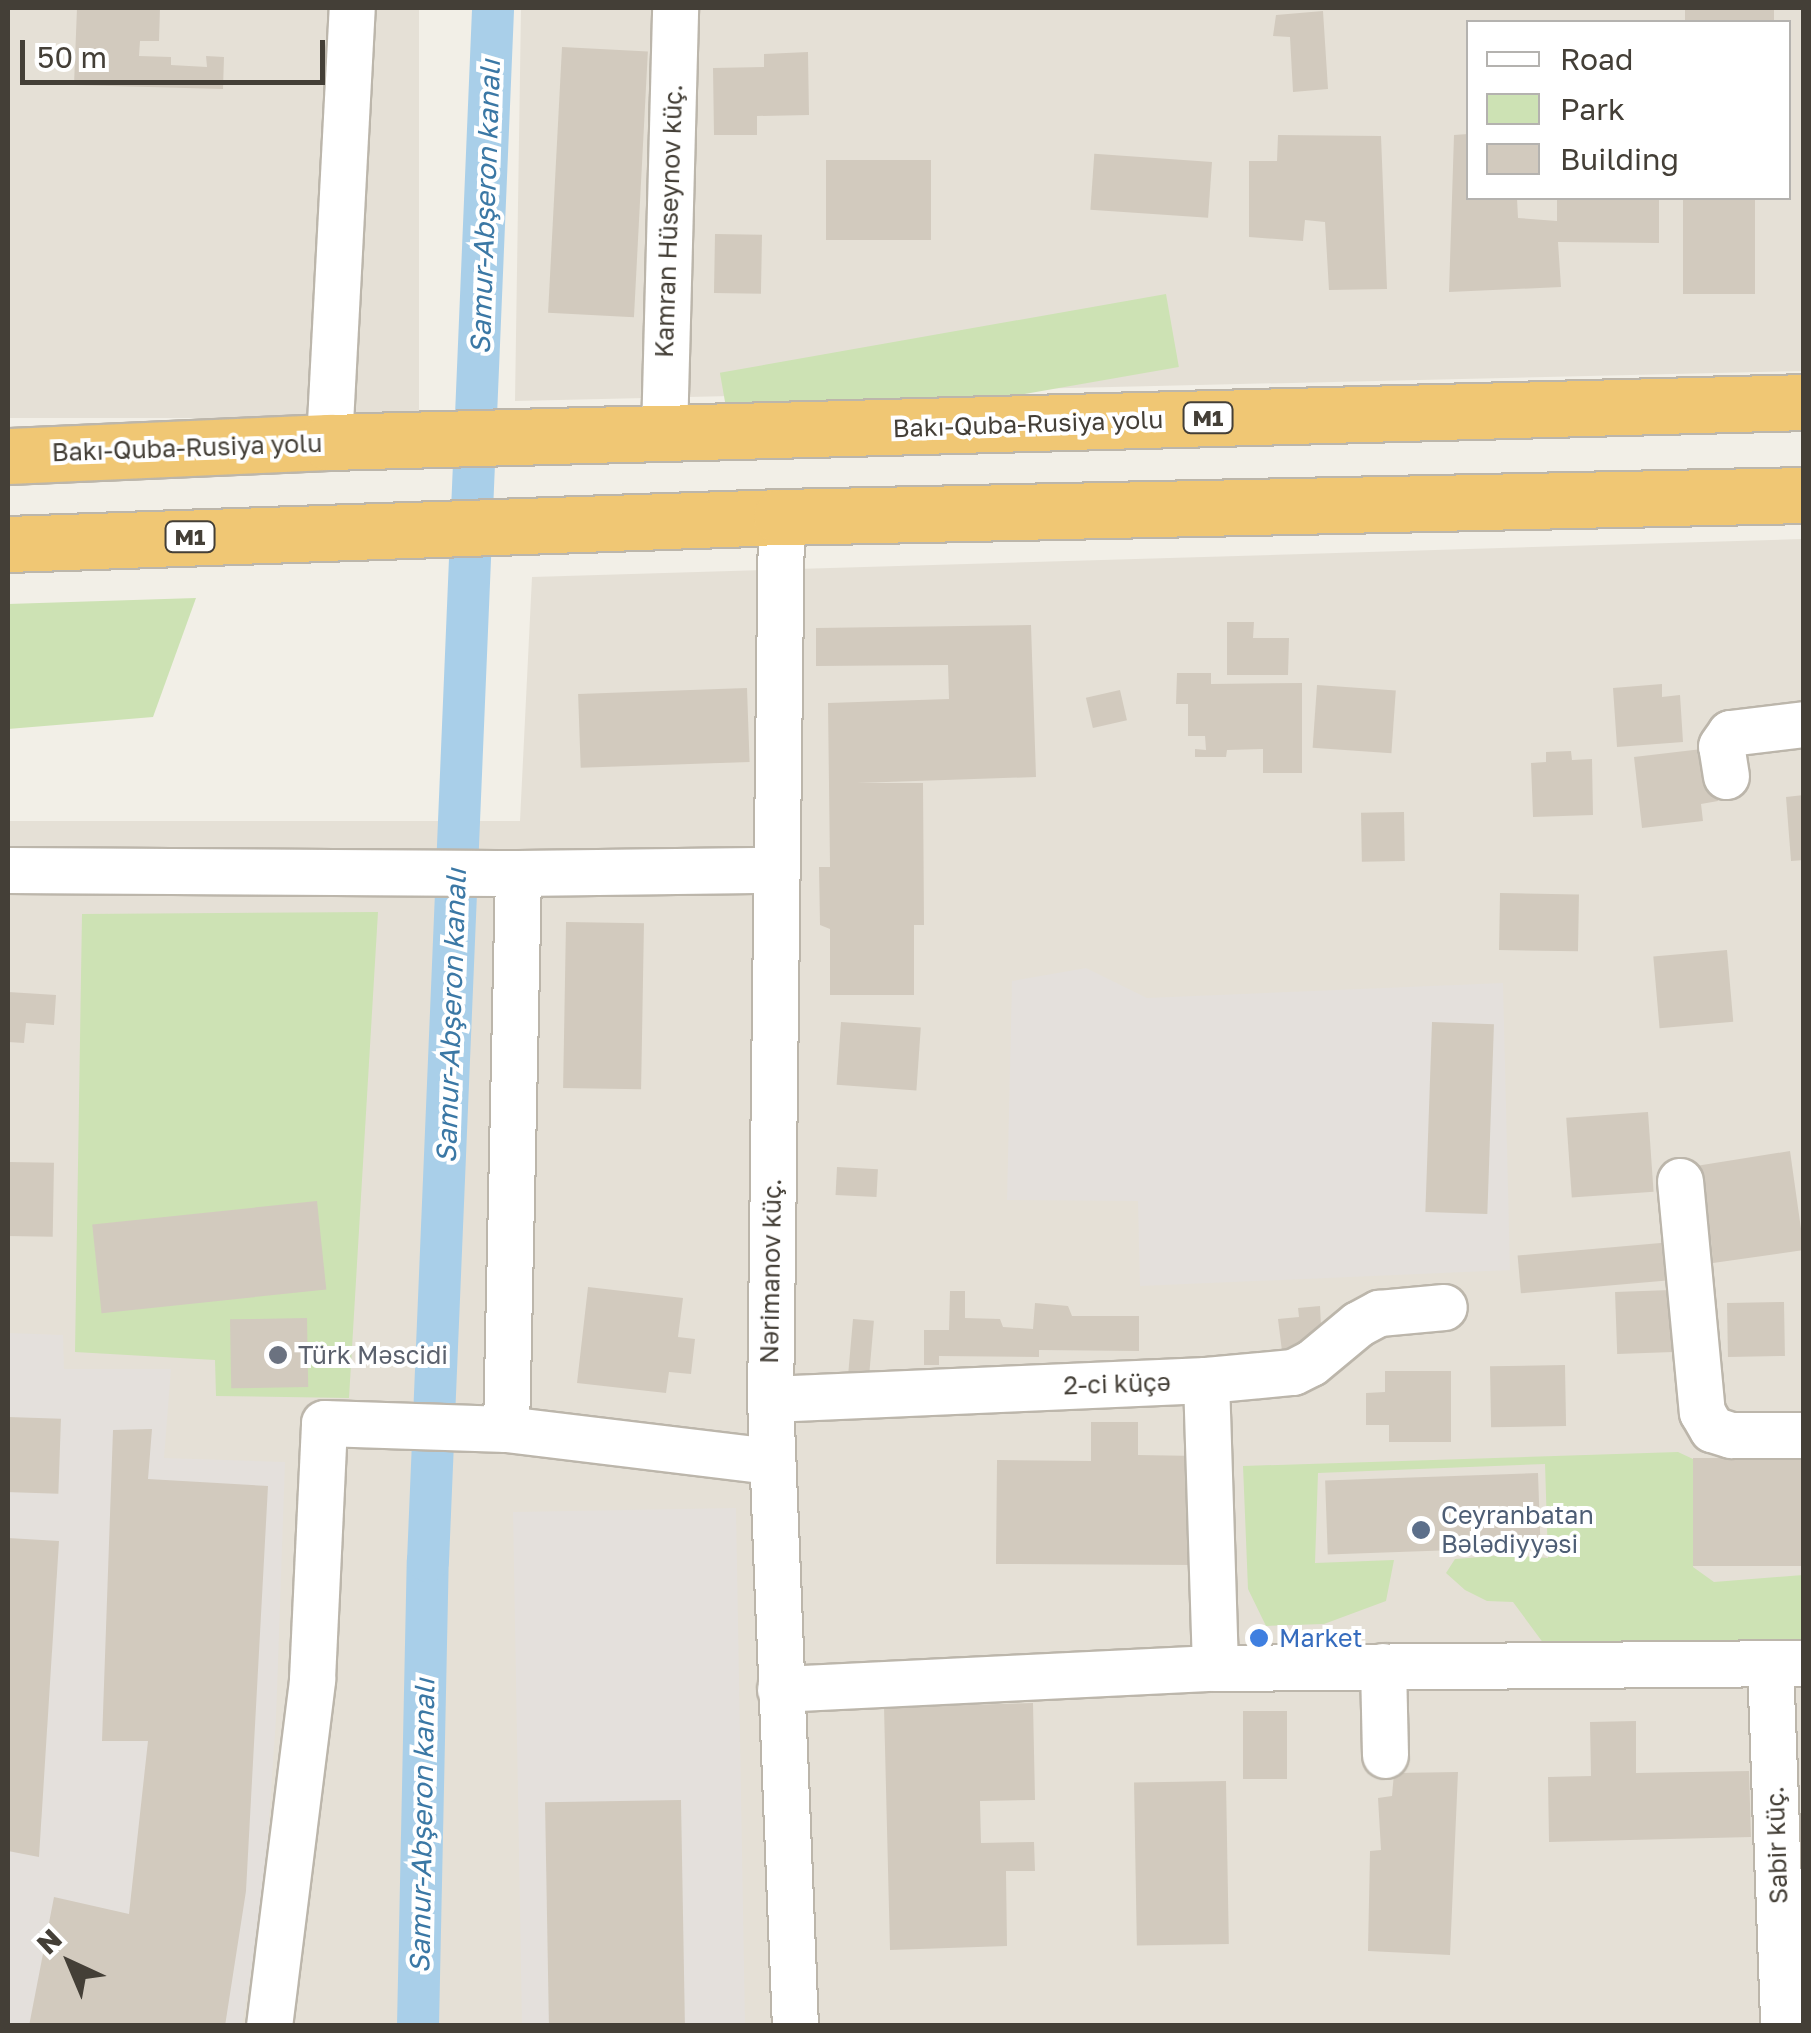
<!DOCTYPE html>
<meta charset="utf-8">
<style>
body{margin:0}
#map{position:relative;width:1811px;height:2033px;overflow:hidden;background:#f2efe7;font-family:"Golos Text",sans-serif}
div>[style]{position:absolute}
.residential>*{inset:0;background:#e5e0d6;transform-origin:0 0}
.industrial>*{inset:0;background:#e4e0dc;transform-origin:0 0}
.green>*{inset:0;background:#cde2b4;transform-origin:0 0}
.canal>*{height:42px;margin:-21px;padding:0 21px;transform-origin:21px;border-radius:21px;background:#a9cfe9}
.building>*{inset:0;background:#d2cabe;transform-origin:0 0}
.roads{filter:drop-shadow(2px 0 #bcb6ab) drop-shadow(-2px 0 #bcb6ab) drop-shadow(0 2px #bcb6ab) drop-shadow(0 -2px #bcb6ab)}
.street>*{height:45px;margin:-22.5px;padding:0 22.5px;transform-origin:22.5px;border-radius:22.5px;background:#fff}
.highway>*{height:55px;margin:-27.5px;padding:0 27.5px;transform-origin:27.5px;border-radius:27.5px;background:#f0c774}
.dots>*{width:28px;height:28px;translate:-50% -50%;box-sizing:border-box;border:5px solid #fff;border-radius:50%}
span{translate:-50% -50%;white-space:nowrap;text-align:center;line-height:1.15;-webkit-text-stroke:8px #fff;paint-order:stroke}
.shield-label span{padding:2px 8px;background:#fff;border:2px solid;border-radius:8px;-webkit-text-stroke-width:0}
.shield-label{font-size:22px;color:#443f37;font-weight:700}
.street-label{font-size:25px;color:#443f37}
.worship-label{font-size:25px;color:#5b616d}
.left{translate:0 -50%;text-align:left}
.service-label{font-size:25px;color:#4e5e75}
.shop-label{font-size:25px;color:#366cbe}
.water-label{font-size:28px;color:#3b78a5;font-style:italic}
.frame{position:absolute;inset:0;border:10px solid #443f37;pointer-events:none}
.legend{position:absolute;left:1466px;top:20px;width:325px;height:180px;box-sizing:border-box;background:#fff;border:2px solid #b4b2af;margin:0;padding:12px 18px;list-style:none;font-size:30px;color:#443f37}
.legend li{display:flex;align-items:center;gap:20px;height:50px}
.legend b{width:50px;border:2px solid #b4b2af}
.north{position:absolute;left:20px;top:1913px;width:100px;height:100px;-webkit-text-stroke:8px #fff;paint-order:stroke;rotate:316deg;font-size:28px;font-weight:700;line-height:40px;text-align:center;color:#443f37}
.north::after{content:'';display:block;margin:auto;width:35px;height:45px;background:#443f37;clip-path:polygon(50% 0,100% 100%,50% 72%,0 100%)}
.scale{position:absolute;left:20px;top:40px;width:305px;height:45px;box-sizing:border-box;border:5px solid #443f37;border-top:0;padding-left:12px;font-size:30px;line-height:35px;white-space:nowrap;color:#443f37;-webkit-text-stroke:8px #fff;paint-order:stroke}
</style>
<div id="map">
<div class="residential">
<div style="left:8px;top:8px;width:411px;height:410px"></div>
<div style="clip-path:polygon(evenodd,521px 8px,1803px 8px,1803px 371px,515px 401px,521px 8px,1468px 22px,1788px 22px,1788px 198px,1468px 198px,1468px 22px)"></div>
<div style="clip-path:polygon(1803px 539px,1803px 2025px,8px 2026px,8px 821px,520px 821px,532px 577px)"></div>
</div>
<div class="industrial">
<div style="clip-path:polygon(1086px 968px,1147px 998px,1503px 983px,1510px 1270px,1140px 1286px,1138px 1201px,1007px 1200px,1012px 981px)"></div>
<div style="clip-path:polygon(8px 1333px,63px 1335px,64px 1369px,171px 1369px,164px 1458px,285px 1462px,276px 1719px,264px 1894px,242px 2025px,8px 2026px)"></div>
<div style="left:736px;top:1508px;width:517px;height:223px;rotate:89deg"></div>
</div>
<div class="green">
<div style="left:1166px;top:294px;width:74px;height:453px;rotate:80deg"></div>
<div style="clip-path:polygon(196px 598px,153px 717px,8px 729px,8px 604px)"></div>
<div style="clip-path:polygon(378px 912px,349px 1398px,216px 1396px,215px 1360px,75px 1352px,82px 914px)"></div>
<div style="clip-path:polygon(1678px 1452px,1693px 1459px,1693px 1567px,1714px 1582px,1803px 1575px,1803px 1640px,1544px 1644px,1513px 1602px,1487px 1601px,1465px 1590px,1446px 1573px,1455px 1559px,1507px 1555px,1548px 1558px,1545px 1464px,1318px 1473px,1315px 1563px,1394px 1560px,1386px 1601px,1324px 1624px,1266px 1626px,1248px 1589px,1243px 1466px)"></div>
</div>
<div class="canal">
<div style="left:418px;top:2026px;width:465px;rotate:-88.8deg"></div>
<div style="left:428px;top:1561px;width:1554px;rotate:-87.6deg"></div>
</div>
<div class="building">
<div style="clip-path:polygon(77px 8px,160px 8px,159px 41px,140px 41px,139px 56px,171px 57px,171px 65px,207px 67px,206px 56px,224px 57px,223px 89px,74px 85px)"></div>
<div style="left:1685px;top:8px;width:89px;height:14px"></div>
<div style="clip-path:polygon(1323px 11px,1328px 89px,1293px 92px,1290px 37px,1273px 36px,1276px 15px)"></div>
<div style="left:562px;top:47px;width:86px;height:266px;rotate:3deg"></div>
<div style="clip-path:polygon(808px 52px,809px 115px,757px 116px,757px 135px,714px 135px,713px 68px,764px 67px,764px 54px)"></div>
<div style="clip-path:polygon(1468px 134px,1468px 198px,1517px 198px,1518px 218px,1557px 221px,1557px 198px,1659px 198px,1659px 243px,1558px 242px,1561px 287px,1449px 292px,1454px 135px)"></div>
<div style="clip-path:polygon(1278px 135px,1381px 136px,1387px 289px,1329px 290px,1325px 222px,1305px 220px,1303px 241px,1249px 237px,1249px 161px,1277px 161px)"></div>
<div style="left:826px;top:160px;width:105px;height:80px"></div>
<div style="left:1212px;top:162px;width:56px;height:118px;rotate:94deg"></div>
<div style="left:1683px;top:198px;width:72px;height:96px"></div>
<div style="left:715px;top:234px;width:47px;height:59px;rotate:1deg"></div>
<div style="clip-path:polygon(1227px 622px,1254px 622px,1253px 638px,1289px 638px,1288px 675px,1227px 675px)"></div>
<div style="clip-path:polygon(1031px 625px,1036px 777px,857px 783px,923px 783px,924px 925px,914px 925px,914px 995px,830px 995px,830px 929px,820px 925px,819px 867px,830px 867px,828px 703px,949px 699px,948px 665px,816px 666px,816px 628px)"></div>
<div style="clip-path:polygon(1177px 673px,1211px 673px,1211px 684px,1302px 683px,1302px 773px,1263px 773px,1263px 749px,1227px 750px,1226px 757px,1195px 757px,1195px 749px,1206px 750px,1205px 736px,1188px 736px,1188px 704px,1176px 704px)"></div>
<div style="clip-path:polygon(1662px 684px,1662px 697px,1680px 695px,1683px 742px,1617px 747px,1613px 688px)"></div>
<div style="left:1317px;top:685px;width:79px;height:63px;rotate:4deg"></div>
<div style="left:747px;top:688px;width:74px;height:169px;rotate:88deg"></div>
<div style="left:1120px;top:690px;width:31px;height:35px;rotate:77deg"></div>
<div style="clip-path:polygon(1702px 749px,1714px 769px,1718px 801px,1701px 804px,1703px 821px,1642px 828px,1634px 757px)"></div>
<div style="clip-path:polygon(1571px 751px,1572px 760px,1592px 759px,1593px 815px,1533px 817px,1531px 763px,1546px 762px,1546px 752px)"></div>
<div style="clip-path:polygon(1804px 795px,1804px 860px,1791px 861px,1786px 797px)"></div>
<div style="left:1404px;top:812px;width:49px;height:43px;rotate:89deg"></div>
<div style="left:1500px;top:893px;width:79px;height:57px;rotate:1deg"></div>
<div style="left:566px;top:922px;width:78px;height:166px;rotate:1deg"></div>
<div style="left:1727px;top:950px;width:72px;height:74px;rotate:85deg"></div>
<div style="clip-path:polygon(8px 992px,56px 995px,54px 1025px,26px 1023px,24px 1043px,8px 1042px)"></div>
<div style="left:841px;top:1022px;width:80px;height:63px;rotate:4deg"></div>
<div style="left:1432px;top:1022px;width:62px;height:190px;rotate:2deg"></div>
<div style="left:1648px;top:1112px;width:80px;height:82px;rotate:86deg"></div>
<div style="clip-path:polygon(1790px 1151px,1804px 1250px,1713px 1263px,1711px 1240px,1703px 1241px,1696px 1166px)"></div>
<div style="left:8px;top:1162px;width:46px;height:74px;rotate:1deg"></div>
<div style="left:837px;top:1167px;width:41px;height:28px;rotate:3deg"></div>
<div style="left:317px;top:1201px;width:89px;height:226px;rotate:84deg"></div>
<div style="left:1672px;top:1242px;width:38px;height:155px;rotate:85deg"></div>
<div style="clip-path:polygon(588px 1287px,683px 1298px,678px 1337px,695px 1339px,691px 1374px,669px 1372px,666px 1393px,577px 1383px)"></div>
<div style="left:1671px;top:1290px;width:62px;height:56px;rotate:88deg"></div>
<div style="clip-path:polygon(950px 1291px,965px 1291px,965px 1318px,1000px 1319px,1003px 1327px,1033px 1329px,1035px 1303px,1068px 1306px,1072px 1316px,1139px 1316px,1139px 1351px,1039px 1350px,1039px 1357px,939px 1356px,939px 1365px,924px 1365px,924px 1330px,949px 1330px)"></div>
<div style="left:1784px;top:1302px;width:54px;height:57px;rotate:89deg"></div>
<div style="clip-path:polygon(1320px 1306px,1322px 1345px,1282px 1351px,1278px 1319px,1299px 1317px,1298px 1308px)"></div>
<div style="left:307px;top:1318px;width:69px;height:77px;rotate:89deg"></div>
<div style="left:853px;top:1319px;width:21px;height:54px;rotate:5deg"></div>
<div style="left:1565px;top:1365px;width:61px;height:75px;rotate:89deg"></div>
<div style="clip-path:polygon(1385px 1371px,1451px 1371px,1451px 1442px,1389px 1442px,1389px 1425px,1366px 1425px,1366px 1393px,1385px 1392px)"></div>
<div style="left:8px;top:1417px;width:53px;height:75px;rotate:2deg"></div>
<div style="clip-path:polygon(1091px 1422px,1138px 1422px,1138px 1455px,1198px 1456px,1196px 1565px,996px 1564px,997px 1460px,1091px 1461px)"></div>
<div style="clip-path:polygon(152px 1429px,148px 1479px,268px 1486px,246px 1891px,225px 2026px,29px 2026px,54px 1897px,129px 1914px,148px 1741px,102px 1741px,113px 1430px)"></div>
<div style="left:1804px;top:1458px;width:108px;height:111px;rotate:90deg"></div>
<div style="left:1538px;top:1473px;width:74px;height:213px;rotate:88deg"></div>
<div style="clip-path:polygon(8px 1538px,59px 1541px,39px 1857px,8px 1851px)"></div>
<div style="clip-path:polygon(1033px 1703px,1035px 1800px,980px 1801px,981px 1843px,1034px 1842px,1035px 1871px,1006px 1871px,1007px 1946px,890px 1950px,884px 1707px)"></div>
<div style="left:1243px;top:1711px;width:44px;height:68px"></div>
<div style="clip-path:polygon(1636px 1721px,1636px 1773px,1749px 1771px,1751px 1837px,1549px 1842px,1548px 1777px,1591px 1776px,1590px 1722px)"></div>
<div style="clip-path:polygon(1458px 1772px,1450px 1955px,1368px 1951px,1370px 1851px,1381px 1850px,1378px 1798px,1392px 1796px,1394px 1773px)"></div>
<div style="left:1226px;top:1781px;width:163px;height:92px;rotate:89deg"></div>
<div style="left:681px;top:1800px;width:226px;height:136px;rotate:89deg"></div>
</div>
<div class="roads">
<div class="street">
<div style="left:664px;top:434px;width:426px;rotate:-88.5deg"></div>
<div style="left:329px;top:442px;width:435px;rotate:-87deg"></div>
<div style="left:781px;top:517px;width:882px;rotate:90.71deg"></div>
<div style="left:770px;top:1399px;width:627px;rotate:87.72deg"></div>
<div style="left:1726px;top:776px;width:30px;rotate:-99deg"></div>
<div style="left:1721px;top:746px;width:16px;rotate:-55deg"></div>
<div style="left:1730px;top:733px;width:75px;rotate:-6.9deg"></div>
<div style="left:8px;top:870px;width:510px;rotate:0.34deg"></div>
<div style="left:518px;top:873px;width:257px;rotate:-0.7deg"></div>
<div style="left:1680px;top:1181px;width:232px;rotate:84.6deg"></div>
<div style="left:1702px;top:1412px;width:20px;rotate:60deg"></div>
<div style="left:1712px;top:1429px;width:20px;rotate:18deg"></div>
<div style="left:1731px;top:1435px;width:73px"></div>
<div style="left:1206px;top:1380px;width:288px;rotate:88.2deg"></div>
<div style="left:770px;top:1399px;width:436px;rotate:-2.5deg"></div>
<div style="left:1206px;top:1380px;width:87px;rotate:-5.3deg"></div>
<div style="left:1293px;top:1372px;width:20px;rotate:-27deg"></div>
<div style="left:1311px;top:1363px;width:61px;rotate:-39.7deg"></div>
<div style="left:1358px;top:1324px;width:24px;rotate:-28deg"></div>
<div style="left:1379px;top:1313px;width:65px;rotate:-5.3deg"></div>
<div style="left:506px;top:1429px;width:556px;rotate:-88.76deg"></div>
<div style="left:1770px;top:1664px;width:362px;rotate:87.9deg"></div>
<div style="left:1383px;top:1666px;width:89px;rotate:88.7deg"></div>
<div style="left:780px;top:1689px;width:436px;rotate:-2.8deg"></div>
<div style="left:1215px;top:1668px;width:589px;rotate:-0.49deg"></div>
<div style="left:269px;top:2026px;width:350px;rotate:-82.9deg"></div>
<div style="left:312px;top:1679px;width:256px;rotate:-87.3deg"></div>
<div style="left:324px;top:1423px;width:182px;rotate:1.9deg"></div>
<div style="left:506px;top:1429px;width:267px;rotate:6.9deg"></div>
</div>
<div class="highway">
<div style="left:8px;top:456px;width:321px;rotate:-2.5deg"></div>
<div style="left:329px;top:442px;width:1476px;rotate:-1.55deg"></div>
<div style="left:8px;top:544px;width:773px;rotate:-2deg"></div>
<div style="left:781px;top:517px;width:1023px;rotate:-1.23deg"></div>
</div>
</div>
<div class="dots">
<div style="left:278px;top:1355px;background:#6b7280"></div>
<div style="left:1421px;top:1530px;background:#5c6f8a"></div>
<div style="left:1259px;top:1638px;background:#3f7fe0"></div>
</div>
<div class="shield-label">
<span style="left:1208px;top:418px">M1</span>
<span style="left:190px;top:537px">M1</span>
</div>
<div class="street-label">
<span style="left:669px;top:221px;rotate:-88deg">Kamran Hüseynov küç.</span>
<span style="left:1028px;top:424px;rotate:-2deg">Bakı-Quba-Rusiya yolu</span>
<span style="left:187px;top:448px;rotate:-2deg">Bakı-Quba-Rusiya yolu</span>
<span style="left:771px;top:1271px;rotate:-89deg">Nərimanov küç.</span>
<span style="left:1117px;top:1384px;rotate:-2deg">2-ci küçə</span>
<span style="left:1777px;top:1845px;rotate:-92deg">Sabir küç.</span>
</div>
<div class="worship-label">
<span class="left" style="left:298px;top:1355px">Türk Məscidi</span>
</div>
<div class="service-label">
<span class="left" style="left:1441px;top:1530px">Ceyranbatan<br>Bələdiyyəsi</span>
</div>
<div class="shop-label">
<span class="left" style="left:1279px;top:1638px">Market</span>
</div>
<div class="water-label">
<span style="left:485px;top:207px;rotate:-88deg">Samur-Abşeron kanalı</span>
<span style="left:451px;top:1016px;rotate:-88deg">Samur-Abşeron kanalı</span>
<span style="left:422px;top:1826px;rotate:-89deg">Samur-Abşeron kanalı</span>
</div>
<div class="frame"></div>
<ul class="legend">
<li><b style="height:12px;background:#fff"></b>Road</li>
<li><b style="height:28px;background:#cde2b4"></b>Park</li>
<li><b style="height:28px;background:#d2cabe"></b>Building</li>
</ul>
<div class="north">N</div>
<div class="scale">50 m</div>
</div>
